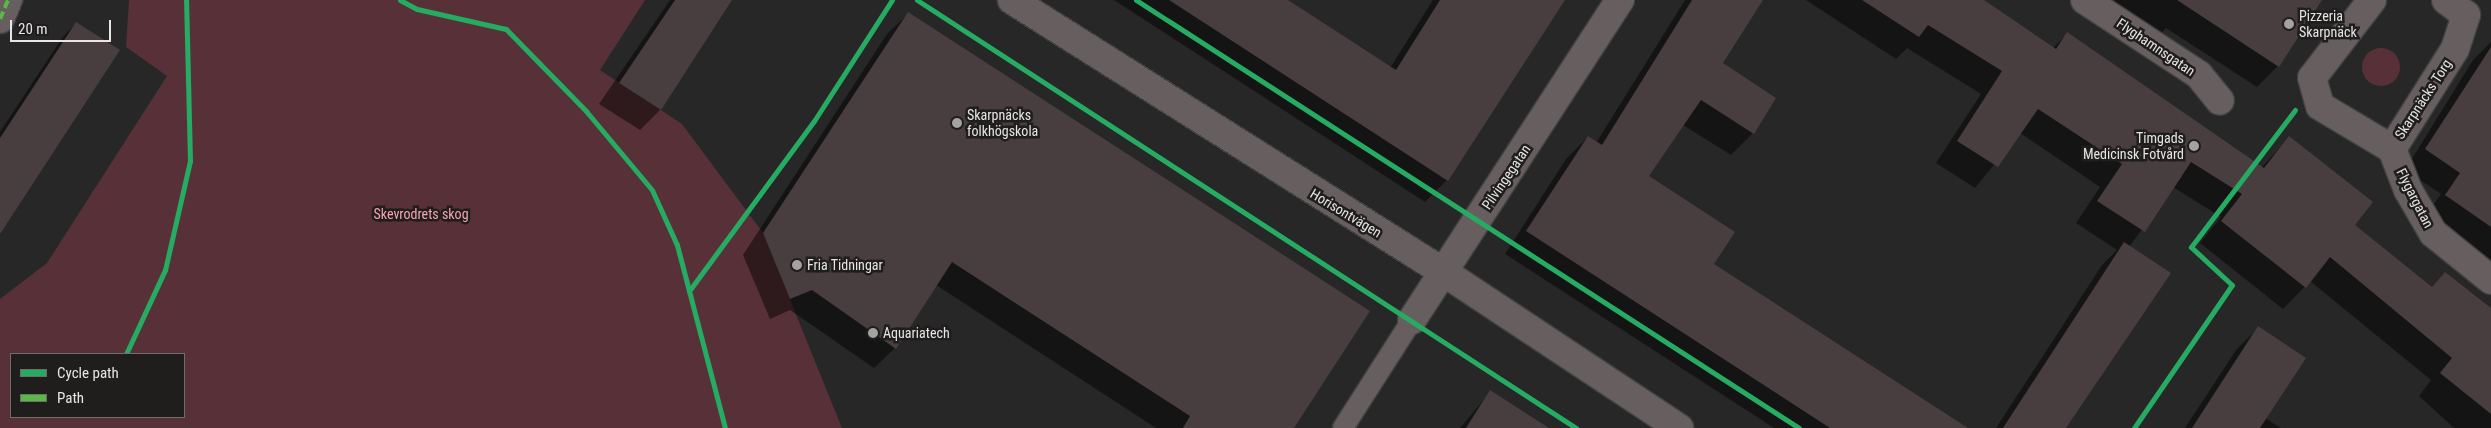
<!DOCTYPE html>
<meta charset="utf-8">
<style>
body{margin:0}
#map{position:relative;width:2491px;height:428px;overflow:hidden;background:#282727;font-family:"Roboto Condensed",sans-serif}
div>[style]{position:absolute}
.green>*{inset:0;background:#573137}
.round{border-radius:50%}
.shadow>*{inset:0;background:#0007}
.building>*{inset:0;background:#483d3f}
.roads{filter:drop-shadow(1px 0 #434242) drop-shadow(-1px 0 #434242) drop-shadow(0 1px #434242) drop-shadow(0 -1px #434242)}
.service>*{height:20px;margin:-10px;padding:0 10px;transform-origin:10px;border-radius:10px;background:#675e5f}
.minor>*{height:28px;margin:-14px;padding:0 14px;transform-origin:14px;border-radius:14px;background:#675e5f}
.quiet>*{height:4px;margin-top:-2px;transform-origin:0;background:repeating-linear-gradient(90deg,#58b947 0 8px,transparent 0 12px)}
.cycleway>*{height:5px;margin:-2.5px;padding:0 2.5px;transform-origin:2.5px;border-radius:2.5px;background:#26ab63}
.dots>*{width:14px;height:14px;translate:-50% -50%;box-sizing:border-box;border:2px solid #201d1d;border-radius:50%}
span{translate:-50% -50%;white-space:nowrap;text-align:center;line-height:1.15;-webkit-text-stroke:5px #201d1d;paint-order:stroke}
.poi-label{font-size:14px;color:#e7e5e5}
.left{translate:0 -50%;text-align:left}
.right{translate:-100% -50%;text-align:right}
.street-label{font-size:14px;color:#e7e5e5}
.park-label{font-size:14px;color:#f7a4b0}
.legend{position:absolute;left:10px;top:353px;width:175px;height:65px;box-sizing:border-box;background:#201d1d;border:1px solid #706d6d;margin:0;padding:6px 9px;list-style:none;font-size:15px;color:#e7e5e5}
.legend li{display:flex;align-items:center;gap:10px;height:25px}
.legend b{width:25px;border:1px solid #706d6d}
.scale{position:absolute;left:10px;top:20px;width:101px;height:22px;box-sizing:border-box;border:2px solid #e7e5e5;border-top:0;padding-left:6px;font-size:15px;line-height:18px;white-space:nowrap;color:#e7e5e5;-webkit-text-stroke:4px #201d1d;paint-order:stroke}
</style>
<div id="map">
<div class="green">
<div style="clip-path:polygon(evenodd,129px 0,645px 0,600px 70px,682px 124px,763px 233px,842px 428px,0 428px,0 299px,47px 263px,167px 76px,126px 47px,129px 0,11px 354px,184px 354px,184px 417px,11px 417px,11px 354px)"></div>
<div class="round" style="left:2362px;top:48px;width:38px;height:38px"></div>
</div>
<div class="shadow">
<div style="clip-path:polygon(670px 0,731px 0,660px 110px,640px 130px,599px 104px)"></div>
<div style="clip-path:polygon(1114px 0,1286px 0,1390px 68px,1433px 0,1564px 0,1447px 180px,1425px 202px)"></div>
<div style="clip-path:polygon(1685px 0,1762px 0,1721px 63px,1753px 133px,1731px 155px,1683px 125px,1648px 176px,1712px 265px,1966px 428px,1774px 428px,1505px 254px,1566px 159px,1588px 137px,1596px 143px)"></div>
<div style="clip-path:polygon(1806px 0,1982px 0,2052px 49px,2067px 34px,2261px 168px,2289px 138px,2353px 225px,2431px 288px,2445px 273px,2491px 310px,2491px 428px,2454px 428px,2419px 396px,2431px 380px,2310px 281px,2283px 309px,2200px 243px,2221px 217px,2173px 187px,2129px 247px,2065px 428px,1996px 428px,2102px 265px,2117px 250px,2076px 223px,2100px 187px,2020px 133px,1975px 188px,1936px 163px,1981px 94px,1907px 48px,1896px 59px)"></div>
<div style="clip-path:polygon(2109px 0,2321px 0,2278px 66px,2257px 87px,2166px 28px,2161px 33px)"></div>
<div style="clip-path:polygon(908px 14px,1293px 428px,1156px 428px,936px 285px,895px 348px,874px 368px,790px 310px,770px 319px,743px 255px,887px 34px)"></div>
<div style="clip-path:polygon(76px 23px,0 232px,0 132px,62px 38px)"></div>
<div style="clip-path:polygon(2491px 42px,2491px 261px,2425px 216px,2441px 194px,2405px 170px,2473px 60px)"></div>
<div style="clip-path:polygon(2258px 328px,2265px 418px,2281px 428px,2185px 428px,2236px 350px)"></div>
<div style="clip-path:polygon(1491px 391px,1547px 428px,1460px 428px)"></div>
</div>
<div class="building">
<div style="clip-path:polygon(675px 0,732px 0,661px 110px,619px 83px)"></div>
<div style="clip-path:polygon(1169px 0,1288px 0,1396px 70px,1440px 0,1565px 0,1448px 181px)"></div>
<div style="clip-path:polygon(1692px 0,1763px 0,1723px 63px,1776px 98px,1754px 134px,1701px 100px,1649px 176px,1735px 232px,1714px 264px,1968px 428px,1830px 428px,1526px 231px,1588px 136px,1602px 145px)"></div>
<div style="clip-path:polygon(1862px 0,1984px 0,2056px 49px,2067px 32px,2264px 168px,2289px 136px,2373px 202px,2355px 225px,2432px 287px,2445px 272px,2491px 308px,2491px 414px,2440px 373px,2452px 358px,2330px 257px,2306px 288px,2221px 221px,2242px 194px,2191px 162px,2145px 232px,2097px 201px,2122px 164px,2038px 109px,1998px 167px,1957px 141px,2002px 71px,1928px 25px,1919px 37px)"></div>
<div style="clip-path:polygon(2177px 0,2322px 0,2279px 67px)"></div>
<div style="clip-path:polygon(908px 12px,1370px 311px,1294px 428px,1183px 428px,1190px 416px,952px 262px,896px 349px,812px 290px,790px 299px,763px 233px)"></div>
<div style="clip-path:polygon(76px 22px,120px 50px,0 234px,0 138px)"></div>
<div style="clip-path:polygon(2491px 47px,2491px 227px,2445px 195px,2460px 173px,2425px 149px)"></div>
<div style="clip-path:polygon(2124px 242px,2171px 273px,2066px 428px,2003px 428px)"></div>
<div style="clip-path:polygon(2258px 326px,2306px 358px,2260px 428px,2192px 428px)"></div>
<div style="clip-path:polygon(1490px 390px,1549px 428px,1466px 428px)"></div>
</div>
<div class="roads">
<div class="service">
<div style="left:1343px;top:428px;width:128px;rotate:-57.4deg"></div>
</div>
<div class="minor">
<div style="left:1012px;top:0;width:512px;rotate:32.23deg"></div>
<div style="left:1445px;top:273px;width:281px;rotate:33.5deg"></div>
<div style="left:2085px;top:0;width:136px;rotate:33.3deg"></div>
<div style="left:2199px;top:75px;width:33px;rotate:51deg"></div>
<div style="left:2372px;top:0;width:98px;rotate:127.6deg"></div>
<div style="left:2312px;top:78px;width:29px;rotate:74deg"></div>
<div style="left:2320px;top:106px;width:84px;rotate:30.8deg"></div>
<div style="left:0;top:19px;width:21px;rotate:-67deg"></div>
<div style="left:2392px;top:149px;width:118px;rotate:-57.8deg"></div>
<div style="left:2455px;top:49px;width:36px;rotate:-72deg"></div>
<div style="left:2466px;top:15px;width:25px;rotate:-143deg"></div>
<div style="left:2392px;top:149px;width:44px;rotate:68.7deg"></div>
<div style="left:2408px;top:190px;width:50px;rotate:59.8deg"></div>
<div style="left:2433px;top:233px;width:75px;rotate:39deg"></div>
<div style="left:1412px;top:320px;width:382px;rotate:-57deg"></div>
</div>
</div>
<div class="quiet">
<div style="left:0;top:19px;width:21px;rotate:-67deg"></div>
</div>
<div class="cycleway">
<div style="left:400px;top:0;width:19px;rotate:28deg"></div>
<div style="left:417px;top:9px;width:91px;rotate:12.7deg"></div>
<div style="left:506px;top:29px;width:115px;rotate:45.7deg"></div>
<div style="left:586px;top:111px;width:103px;rotate:50.1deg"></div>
<div style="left:652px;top:190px;width:60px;rotate:65.6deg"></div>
<div style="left:677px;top:245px;width:189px;rotate:75.3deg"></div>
<div style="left:917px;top:0;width:786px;rotate:33deg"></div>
<div style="left:1136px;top:0;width:789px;rotate:32.84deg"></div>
<div style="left:689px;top:291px;width:211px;rotate:-53.7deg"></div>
<div style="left:814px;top:121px;width:144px;rotate:-57.2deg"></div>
<div style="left:126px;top:354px;width:93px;rotate:-65.1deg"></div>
<div style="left:165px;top:270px;width:112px;rotate:-77.1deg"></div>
<div style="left:190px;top:161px;width:161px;rotate:-91.4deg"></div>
<div style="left:2134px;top:428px;width:173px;rotate:-55.6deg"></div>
<div style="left:2232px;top:285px;width:56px;rotate:-137.2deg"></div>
<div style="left:2191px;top:247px;width:172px;rotate:-52.8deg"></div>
</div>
<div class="dots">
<div style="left:2289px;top:24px;background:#a4a2a2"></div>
<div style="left:957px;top:123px;background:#a4a2a2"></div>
<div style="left:2194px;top:146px;background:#a4a2a2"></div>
<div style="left:797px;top:265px;background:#a4a2a2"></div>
<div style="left:873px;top:333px;background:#a4a2a2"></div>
</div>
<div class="poi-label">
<span class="left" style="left:2299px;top:24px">Pizzeria<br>Skarpnäck</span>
<span class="left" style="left:967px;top:123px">Skarpnäcks<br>folkhögskola</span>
<span class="right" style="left:2184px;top:146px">Timgads<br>Medicinsk Fotvård</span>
<span class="left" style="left:807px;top:265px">Fria Tidningar</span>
<span class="left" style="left:883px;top:333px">Aquariatech</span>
</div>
<div class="street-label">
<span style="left:2156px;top:47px;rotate:34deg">Flyghamnsgatan</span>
<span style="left:2423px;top:99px;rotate:-57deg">Skarpnäcks Torg</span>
<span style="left:1506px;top:177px;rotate:-56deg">Pilvingegatan</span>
<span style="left:2415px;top:198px;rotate:63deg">Flygargatan</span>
<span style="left:1346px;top:213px;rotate:31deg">Horisontvägen</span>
</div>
<div class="park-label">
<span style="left:421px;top:214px">Skevrodrets skog</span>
</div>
<ul class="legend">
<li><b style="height:6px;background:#26ab63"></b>Cycle path</li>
<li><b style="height:6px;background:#58b947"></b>Path</li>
</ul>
<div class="scale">20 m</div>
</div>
